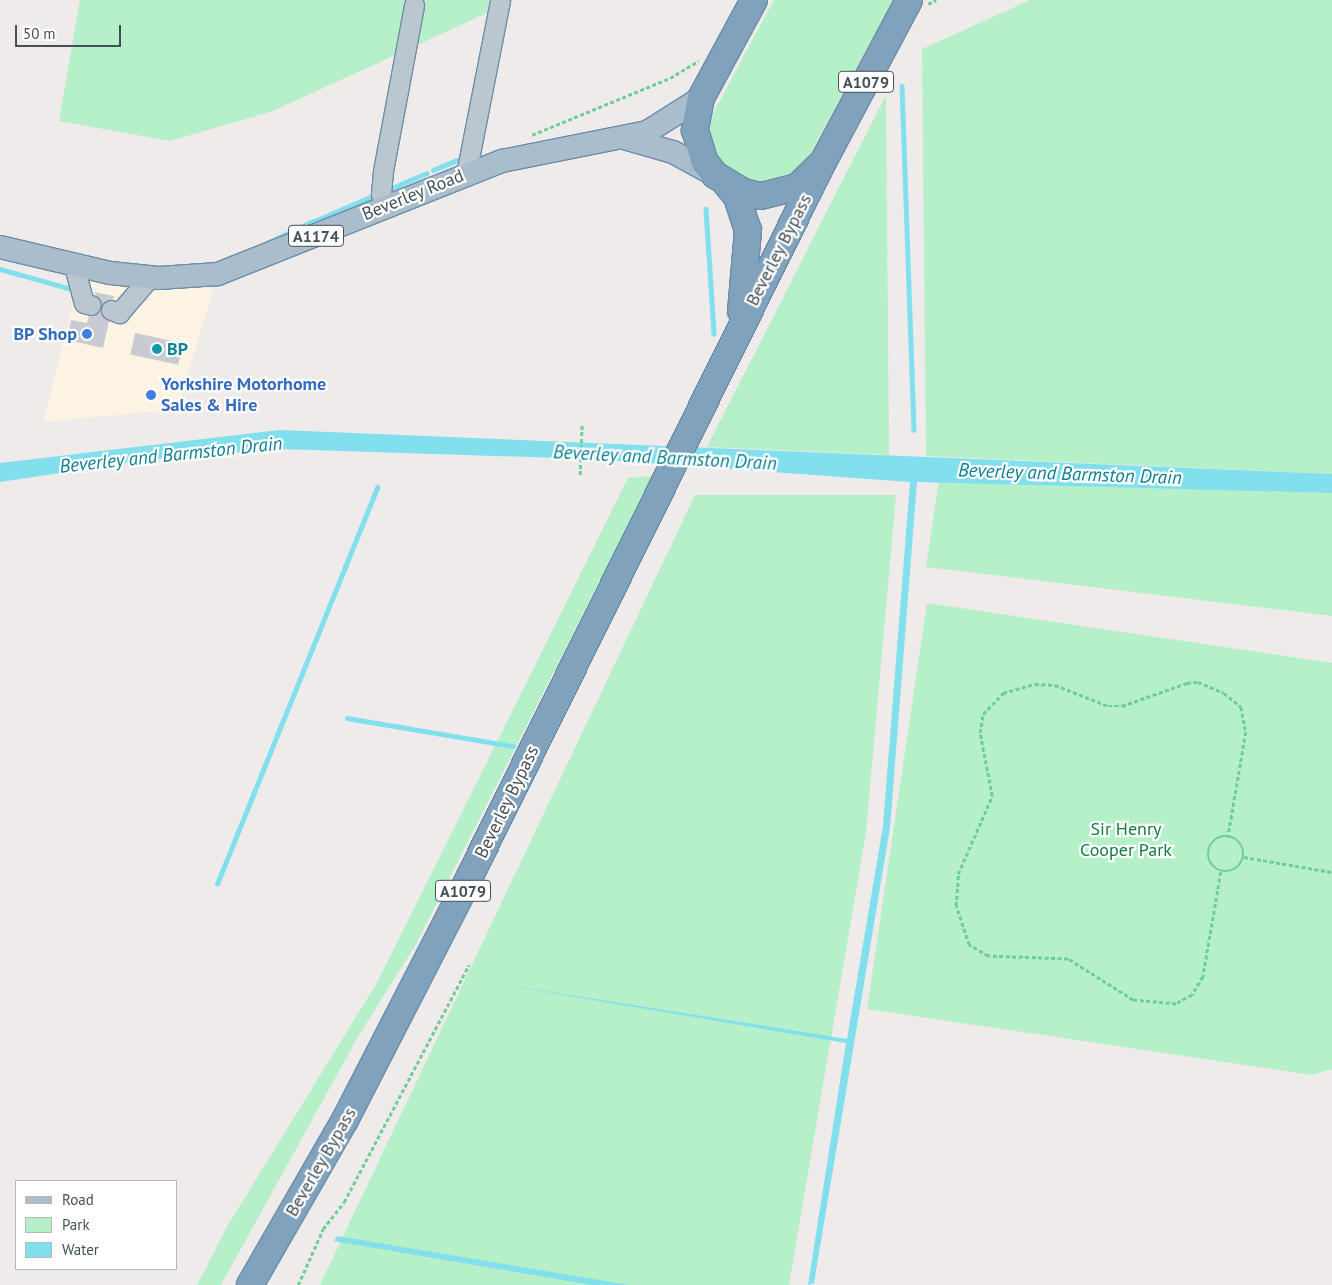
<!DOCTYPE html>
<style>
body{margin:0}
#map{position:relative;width:1332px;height:1285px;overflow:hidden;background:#efebeb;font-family:"PT Sans",sans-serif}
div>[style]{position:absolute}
.commercial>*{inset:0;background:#fcf3e2}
.green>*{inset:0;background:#b6f0c8}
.water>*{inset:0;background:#81dfee}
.stream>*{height:4.5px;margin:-2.25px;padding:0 2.25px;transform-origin:2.25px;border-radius:2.25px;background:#81dfee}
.building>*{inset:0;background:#c8cbd1;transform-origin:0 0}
.path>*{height:2.5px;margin-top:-1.25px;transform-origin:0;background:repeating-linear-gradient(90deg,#6dce98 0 4px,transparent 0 6.5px)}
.path>.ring{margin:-1.25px;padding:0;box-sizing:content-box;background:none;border:2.5px solid #6dce98;border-radius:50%}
.roads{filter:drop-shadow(1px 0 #6c8da9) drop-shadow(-1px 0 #6c8da9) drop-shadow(0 1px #6c8da9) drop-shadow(0 -1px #6c8da9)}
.minor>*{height:19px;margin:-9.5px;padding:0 9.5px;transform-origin:9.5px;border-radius:9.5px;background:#bbc7cf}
.major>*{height:22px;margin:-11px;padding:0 11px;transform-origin:11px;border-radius:11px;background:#a9bdcc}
.highway>*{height:26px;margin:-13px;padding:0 13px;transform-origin:13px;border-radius:13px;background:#80a2bd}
.dots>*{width:14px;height:14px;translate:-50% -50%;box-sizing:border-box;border:2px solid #fff;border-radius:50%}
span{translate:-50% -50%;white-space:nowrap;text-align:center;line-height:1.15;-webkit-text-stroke:4.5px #fff;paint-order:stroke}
.shield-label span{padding:1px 4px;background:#fff;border:1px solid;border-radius:4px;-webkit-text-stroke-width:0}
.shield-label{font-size:16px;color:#435059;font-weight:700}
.street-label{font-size:18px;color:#435059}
.shop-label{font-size:18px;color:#366cbe;font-weight:700}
.right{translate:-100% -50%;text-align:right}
.left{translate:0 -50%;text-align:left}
.culture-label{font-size:18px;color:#0d838f;font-weight:700}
.park-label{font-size:18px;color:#137c40}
.water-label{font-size:19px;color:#087f92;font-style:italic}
.legend{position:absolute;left:15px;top:1180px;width:162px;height:90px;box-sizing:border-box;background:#fff;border:1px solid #b4b9bd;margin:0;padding:6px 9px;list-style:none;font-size:15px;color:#435059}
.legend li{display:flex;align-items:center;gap:10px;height:25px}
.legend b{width:25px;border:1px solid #b4b9bd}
.scale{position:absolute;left:15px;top:25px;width:106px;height:22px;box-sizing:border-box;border:2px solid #435059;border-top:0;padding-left:6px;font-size:15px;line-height:18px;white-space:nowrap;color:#435059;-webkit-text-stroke:4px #fff;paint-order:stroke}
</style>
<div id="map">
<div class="commercial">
<div style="clip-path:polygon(80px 279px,116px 286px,214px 288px,177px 409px,43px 422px)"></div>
</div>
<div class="green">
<div style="clip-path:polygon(80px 0,489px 0,487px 13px,273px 111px,170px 141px,59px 121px)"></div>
<div style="clip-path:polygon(774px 0,893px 0,805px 163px,788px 176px,763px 184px,742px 180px,722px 168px,711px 151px,710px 119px)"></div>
<div style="clip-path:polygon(1030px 0,1332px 0,1332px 474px,926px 456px,922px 49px)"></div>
<div style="clip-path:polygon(886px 95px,889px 455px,707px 447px)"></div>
<div style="clip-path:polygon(653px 476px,415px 946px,359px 1035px,221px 1285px,197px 1285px,228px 1225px,378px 981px,628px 478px)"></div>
<div style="clip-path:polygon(939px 480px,1332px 493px,1332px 616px,926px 567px)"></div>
<div style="clip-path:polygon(695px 495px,896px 495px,866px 832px,789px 1285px,320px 1285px)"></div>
<div style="clip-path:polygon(927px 603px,1332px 663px,1332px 1069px,1312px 1075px,867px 1009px)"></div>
</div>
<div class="water">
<div style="clip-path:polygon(280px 430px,1332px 474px,1332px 493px,917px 482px,890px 828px,814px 1283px,808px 1285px,846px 1043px,482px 981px,847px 1039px,883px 826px,910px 482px,590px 459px,281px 449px,145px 460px,0 482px,0 463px)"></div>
<div style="clip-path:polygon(337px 1236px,629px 1285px,592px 1285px,334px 1241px)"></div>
</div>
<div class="stream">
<div style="left:902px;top:86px;width:344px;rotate:88deg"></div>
<div style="left:433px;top:170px;width:29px;rotate:-22deg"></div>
<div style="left:387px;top:190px;width:43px;rotate:-23deg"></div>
<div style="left:706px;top:209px;width:125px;rotate:86.3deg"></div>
<div style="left:317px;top:220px;width:63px;rotate:-23.3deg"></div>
<div style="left:267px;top:243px;width:51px;rotate:-25.6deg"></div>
<div style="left:0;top:269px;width:78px;rotate:15.6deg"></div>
<div style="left:347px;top:718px;width:168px;rotate:9.6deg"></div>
<div style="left:217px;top:884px;width:428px;rotate:-68deg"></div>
</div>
<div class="building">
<div style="clip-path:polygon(94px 292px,114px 296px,114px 299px,102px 304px)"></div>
<div style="clip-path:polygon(100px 311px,109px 321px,103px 348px,67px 340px,71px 320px,87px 323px,89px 316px)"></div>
<div style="left:135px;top:333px;width:49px;height:22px;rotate:12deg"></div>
</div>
<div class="path">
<div style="left:928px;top:4px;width:9px;rotate:-27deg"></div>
<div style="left:532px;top:135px;width:149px;rotate:-22.4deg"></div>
<div style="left:670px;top:78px;width:33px;rotate:-31deg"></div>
<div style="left:580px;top:475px;width:51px;rotate:-87.8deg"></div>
<div class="ring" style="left:1208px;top:836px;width:33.5px;height:33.5px"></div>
<div style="left:1244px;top:857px;width:89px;rotate:9.7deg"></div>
<div style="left:1221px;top:872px;width:107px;rotate:99.7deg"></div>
<div style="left:1203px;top:977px;width:21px;rotate:121deg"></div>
<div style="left:1192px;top:995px;width:18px;rotate:151deg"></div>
<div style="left:1176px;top:1004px;width:43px;rotate:-174.7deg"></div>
<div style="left:1133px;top:1000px;width:77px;rotate:-147.8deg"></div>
<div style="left:1068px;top:959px;width:80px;rotate:-177.9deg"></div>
<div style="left:988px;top:956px;width:22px;rotate:-150deg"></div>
<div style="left:969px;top:945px;width:41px;rotate:-108.4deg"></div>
<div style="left:956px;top:906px;width:32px;rotate:-86deg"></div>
<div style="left:958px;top:874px;width:85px;rotate:-66.4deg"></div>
<div style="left:992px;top:796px;width:64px;rotate:-100.8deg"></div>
<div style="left:980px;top:733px;width:19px;rotate:-81deg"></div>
<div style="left:983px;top:714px;width:29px;rotate:-46deg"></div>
<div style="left:1003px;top:693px;width:33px;rotate:-16deg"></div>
<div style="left:1035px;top:684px;width:20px;rotate:3deg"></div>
<div style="left:1055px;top:685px;width:57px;rotate:21.6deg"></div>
<div style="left:1108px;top:706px;width:14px"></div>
<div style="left:1122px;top:706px;width:69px;rotate:-19.5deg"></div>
<div style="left:1187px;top:683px;width:11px;rotate:-5deg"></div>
<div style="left:1198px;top:682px;width:28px;rotate:23deg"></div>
<div style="left:1224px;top:693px;width:22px;rotate:39deg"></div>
<div style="left:1241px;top:707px;width:25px;rotate:79deg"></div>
<div style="left:1246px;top:732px;width:107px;rotate:99.7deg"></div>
<div style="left:298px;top:1285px;width:61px;rotate:-65.9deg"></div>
<div style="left:323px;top:1229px;width:34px;rotate:-52deg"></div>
<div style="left:344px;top:1202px;width:268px;rotate:-62.2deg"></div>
</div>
<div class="roads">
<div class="minor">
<div style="left:466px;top:174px;width:177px;rotate:-78.9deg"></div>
<div style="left:386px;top:206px;width:13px;rotate:-113deg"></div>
<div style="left:381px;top:194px;width:23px;rotate:-85deg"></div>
<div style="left:383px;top:171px;width:169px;rotate:-79.4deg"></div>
<div style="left:74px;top:266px;width:38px;rotate:75deg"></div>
<div style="left:84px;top:303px;width:7px;rotate:16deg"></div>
<div style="left:111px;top:310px;width:9px;rotate:21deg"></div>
<div style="left:119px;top:313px;width:48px;rotate:-49.3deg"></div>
</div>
<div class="major">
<div style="left:627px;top:139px;width:48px;rotate:15.8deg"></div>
<div style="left:673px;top:152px;width:48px;rotate:28.7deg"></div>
<div style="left:0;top:247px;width:113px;rotate:13.3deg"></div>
<div style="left:110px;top:273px;width:49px;rotate:5.8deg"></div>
<div style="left:159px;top:278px;width:59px;rotate:-3.9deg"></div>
<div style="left:218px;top:274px;width:306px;rotate:-21.7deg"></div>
<div style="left:502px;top:161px;width:148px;rotate:-11.3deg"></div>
<div style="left:647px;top:132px;width:64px;rotate:-32.2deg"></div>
</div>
<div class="highway">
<div style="left:754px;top:0;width:111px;rotate:118.4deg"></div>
<div style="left:701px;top:98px;width:33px;rotate:101deg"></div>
<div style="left:695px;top:130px;width:34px;rotate:73deg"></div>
<div style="left:705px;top:162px;width:16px;rotate:52deg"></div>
<div style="left:715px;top:175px;width:33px;rotate:31deg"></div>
<div style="left:743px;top:192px;width:18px;rotate:13deg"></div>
<div style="left:761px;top:196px;width:37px;rotate:-14deg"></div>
<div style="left:797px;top:187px;width:36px;rotate:-44deg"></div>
<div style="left:823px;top:162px;width:183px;rotate:-62deg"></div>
<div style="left:727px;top:185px;width:16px;rotate:50deg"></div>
<div style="left:737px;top:197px;width:35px;rotate:72deg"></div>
<div style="left:748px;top:230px;width:81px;rotate:94.9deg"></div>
<div style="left:250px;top:1285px;width:190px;rotate:-60.1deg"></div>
<div style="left:345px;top:1120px;width:254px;rotate:-62.8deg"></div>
<div style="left:461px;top:894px;width:817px;rotate:-63.69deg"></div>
</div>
</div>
<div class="dots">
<div style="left:87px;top:334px;background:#3f7fe0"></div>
<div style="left:157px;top:349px;background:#0f9aa8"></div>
<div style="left:151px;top:395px;background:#3f7fe0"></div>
</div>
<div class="shield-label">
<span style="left:866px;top:82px">A1079</span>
<span style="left:316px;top:236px">A1174</span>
<span style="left:463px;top:891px">A1079</span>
</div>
<div class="street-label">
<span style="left:413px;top:195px;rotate:-22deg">Beverley Road</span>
<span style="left:779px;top:250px;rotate:-63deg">Beverley Bypass</span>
<span style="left:507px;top:802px;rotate:-64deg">Beverley Bypass</span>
<span style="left:321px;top:1162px;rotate:-60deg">Beverley Bypass</span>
</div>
<div class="shop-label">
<span class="right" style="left:77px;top:334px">BP Shop</span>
<span class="left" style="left:161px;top:395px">Yorkshire Motorhome<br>Sales &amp; Hire</span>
</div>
<div class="culture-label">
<span class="left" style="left:167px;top:349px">BP</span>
</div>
<div class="park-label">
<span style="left:1126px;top:840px">Sir Henry<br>Cooper Park</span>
</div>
<div class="water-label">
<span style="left:171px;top:455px;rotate:-6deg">Beverley and Barmston Drain</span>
<span style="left:665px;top:458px;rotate:3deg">Beverley and Barmston Drain</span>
<span style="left:1070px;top:474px;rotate:2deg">Beverley and Barmston Drain</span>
</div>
<ul class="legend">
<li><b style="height:6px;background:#a9bdcc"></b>Road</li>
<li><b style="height:14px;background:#b6f0c8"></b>Park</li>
<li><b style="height:14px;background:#81dfee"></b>Water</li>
</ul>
<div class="scale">50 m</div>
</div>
